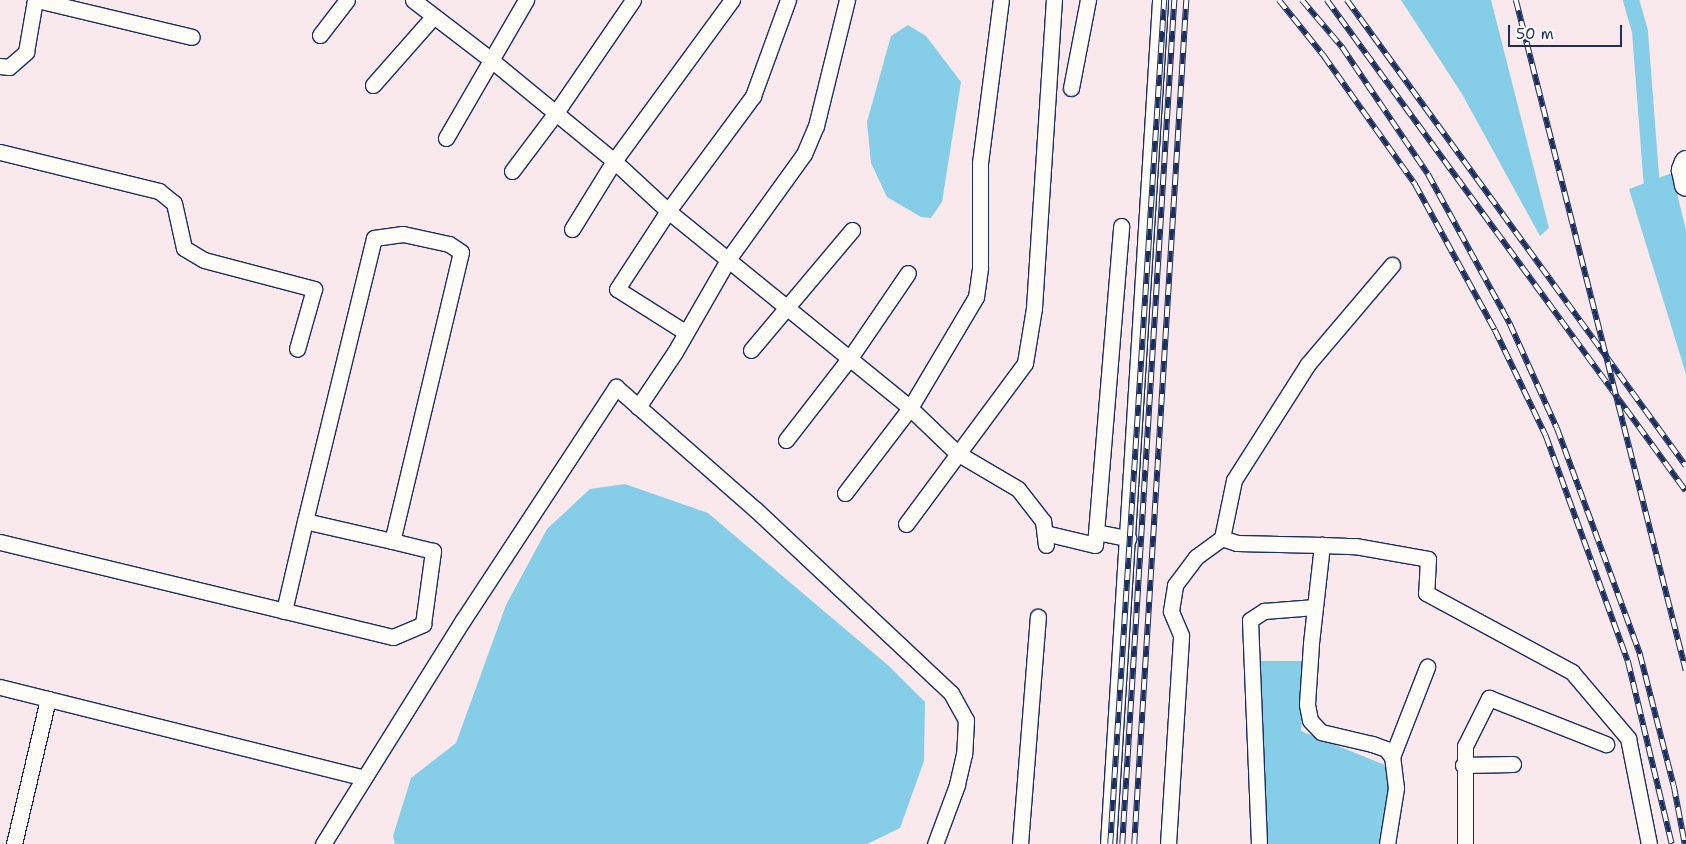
<!DOCTYPE html>
<style>
body{margin:0}
#map{position:relative;width:1686px;height:844px;overflow:hidden;background:#f9e8ec;font-family:"Shantell Sans",sans-serif}
div>[style]{position:absolute}
.water>*{inset:0;background:#86cee7}
.canal>*{height:16px;margin:-8px;padding:0 8px;transform-origin:8px;border-radius:8px;background:#86cee7}
.roads{filter:drop-shadow(1px 0 #1b2f5e) drop-shadow(-1px 0 #1b2f5e) drop-shadow(0 1px #1b2f5e) drop-shadow(0 -1px #1b2f5e)}
.street>*{height:15px;margin:-7.5px;padding:0 7.5px;transform-origin:7.5px;border-radius:7.5px;background:#fdfcf7}
.secondary>*{height:22px;margin:-11px;padding:0 11px;transform-origin:11px;border-radius:11px;background:#fdfcf7}
.rail>*{height:5.5px;margin-top:-2.75px;transform-origin:0;background:repeating-linear-gradient(90deg,#fdfcf7 0 11px,#1b2f5e 0 22px);box-sizing:border-box;border-block:1px solid #1b2f5e}
span{translate:-50% -50%;white-space:nowrap;text-align:center;line-height:1.15;-webkit-text-stroke:4.5px #fdfcf7;paint-order:stroke}
.scale{position:absolute;left:1508px;top:25px;width:114px;height:22px;box-sizing:border-box;border:2px solid #1b2f5e;border-top:0;padding-left:6px;font-size:15px;line-height:18px;white-space:nowrap;color:#1b2f5e;-webkit-text-stroke:4px #fdfcf7;paint-order:stroke}
</style>
<div id="map">
<div class="water">
<div style="clip-path:polygon(1401px 0,1491px 0,1549px 228px,1540px 236px,1462px 94px)"></div>
<div style="clip-path:polygon(908px 25px,926px 36px,961px 82px,942px 202px,931px 218px,921px 217px,887px 197px,871px 163px,867px 122px,891px 36px)"></div>
<div style="clip-path:polygon(1672px 173px,1686px 230px,1686px 374px,1629px 189px)"></div>
<div style="clip-path:polygon(625px 484px,708px 513px,890px 667px,925px 702px,924px 761px,900px 828px,867px 844px,395px 844px,393px 836px,411px 778px,456px 743px,506px 605px,547px 529px,590px 489px)"></div>
<div style="clip-path:polygon(1260px 661px,1306px 661px,1301px 731px,1395px 769px,1386px 844px,1264px 844px)"></div>
</div>
<div class="canal">
<div style="left:1631px;top:0;width:33px;rotate:74deg"></div>
<div style="left:1640px;top:32px;width:170px;rotate:85.6deg"></div>
</div>
<div class="roads">
<div class="street">
<div style="left:37px;top:0;width:159px;rotate:13.4deg"></div>
<div style="left:413px;top:0;width:97px;rotate:37.5deg"></div>
<div style="left:490px;top:59px;width:161px;rotate:39.4deg"></div>
<div style="left:614px;top:161px;width:74px;rotate:42.8deg"></div>
<div style="left:668px;top:211px;width:312px;rotate:39.1deg"></div>
<div style="left:910px;top:408px;width:65px;rotate:43.8deg"></div>
<div style="left:957px;top:453px;width:71px;rotate:30.5deg"></div>
<div style="left:1018px;top:489px;width:41px;rotate:52deg"></div>
<div style="left:1043px;top:521px;width:24px;rotate:83deg"></div>
<div style="left:320px;top:35px;width:44px;rotate:-52.4deg"></div>
<div style="left:0;top:66px;width:9px;rotate:6deg"></div>
<div style="left:9px;top:67px;width:23px;rotate:-41deg"></div>
<div style="left:26px;top:52px;width:53px;rotate:-80.2deg"></div>
<div style="left:373px;top:85px;width:91px;rotate:-48.6deg"></div>
<div style="left:1071px;top:88px;width:90px;rotate:-79.1deg"></div>
<div style="left:446px;top:138px;width:160px;rotate:-59.9deg"></div>
<div style="left:0;top:152px;width:164px;rotate:13.8deg"></div>
<div style="left:159px;top:191px;width:19px;rotate:39deg"></div>
<div style="left:174px;top:203px;width:46px;rotate:77.5deg"></div>
<div style="left:184px;top:248px;width:23px;rotate:31deg"></div>
<div style="left:204px;top:260px;width:114px;rotate:14.8deg"></div>
<div style="left:314px;top:289px;width:62px;rotate:105.8deg"></div>
<div style="left:512px;top:171px;width:71px;rotate:-53deg"></div>
<div style="left:555px;top:114px;width:138px;rotate:-55.6deg"></div>
<div style="left:572px;top:229px;width:80px;rotate:-58.3deg"></div>
<div style="left:614px;top:161px;width:200px;rotate:-53.8deg"></div>
<div style="left:685px;top:332px;width:80px;rotate:-147.7deg"></div>
<div style="left:617px;top:289px;width:93px;rotate:-56.8deg"></div>
<div style="left:668px;top:211px;width:143px;rotate:-53.5deg"></div>
<div style="left:753px;top:96px;width:102px;rotate:-70deg"></div>
<div style="left:751px;top:350px;width:157px;rotate:-49.9deg"></div>
<div style="left:638px;top:407px;width:66px;rotate:-56.1deg"></div>
<div style="left:675px;top:352px;width:108px;rotate:-60.1deg"></div>
<div style="left:729px;top:258px;width:128px;rotate:-54.2deg"></div>
<div style="left:804px;top:154px;width:30px;rotate:-67deg"></div>
<div style="left:816px;top:126px;width:130px;rotate:-76.2deg"></div>
<div style="left:786px;top:440px;width:108px;rotate:-52.2deg"></div>
<div style="left:852px;top:355px;width:99px;rotate:-55.7deg"></div>
<div style="left:845px;top:493px;width:107px;rotate:-52.6deg"></div>
<div style="left:910px;top:408px;width:129px;rotate:-59.3deg"></div>
<div style="left:976px;top:297px;width:30px;rotate:-82deg"></div>
<div style="left:980px;top:267px;width:104px;rotate:-90deg"></div>
<div style="left:980px;top:163px;width:164px;rotate:-82.7deg"></div>
<div style="left:906px;top:524px;width:200px;rotate:-53.5deg"></div>
<div style="left:1025px;top:363px;width:56px;rotate:-80.7deg"></div>
<div style="left:1034px;top:308px;width:309px;rotate:-86.3deg"></div>
<div style="left:1096px;top:532px;width:33px;rotate:11deg"></div>
<div style="left:1045px;top:533px;width:51px;rotate:13.5deg"></div>
<div style="left:1095px;top:545px;width:320px;rotate:-85.3deg"></div>
<div style="left:0;top:542px;width:404px;rotate:13.6deg"></div>
<div style="left:393px;top:637px;width:33px;rotate:-23deg"></div>
<div style="left:423px;top:624px;width:74px;rotate:-82.2deg"></div>
<div style="left:433px;top:551px;width:42px;rotate:-166.3deg"></div>
<div style="left:392px;top:541px;width:89px;rotate:-167.1deg"></div>
<div style="left:305px;top:521px;width:291px;rotate:-76.3deg"></div>
<div style="left:374px;top:238px;width:29px;rotate:-8deg"></div>
<div style="left:403px;top:234px;width:47px;rotate:12.3deg"></div>
<div style="left:449px;top:244px;width:14px;rotate:34deg"></div>
<div style="left:461px;top:252px;width:297px;rotate:103.4deg"></div>
<div style="left:1322px;top:545px;width:33px;rotate:2deg"></div>
<div style="left:1355px;top:546px;width:74px;rotate:10.1deg"></div>
<div style="left:1428px;top:559px;width:34px;rotate:93deg"></div>
<div style="left:1426px;top:593px;width:166px;rotate:28.4deg"></div>
<div style="left:1572px;top:672px;width:87px;rotate:49.7deg"></div>
<div style="left:1628px;top:738px;width:108px;rotate:78.8deg"></div>
<div style="left:284px;top:611px;width:92px;rotate:-76.9deg"></div>
<div style="left:0;top:687px;width:375px;rotate:14deg"></div>
<div style="left:1392px;top:757px;width:97px;rotate:-68.7deg"></div>
<div style="left:1463px;top:765px;width:50px;rotate:-1.1deg"></div>
<div style="left:14px;top:844px;width:149px;rotate:-76.8deg"></div>
<div style="left:323px;top:844px;width:264px;rotate:-58deg"></div>
<div style="left:463px;top:620px;width:279px;rotate:-56.7deg"></div>
<div style="left:616px;top:387px;width:185px;rotate:41.3deg"></div>
<div style="left:755px;top:509px;width:269px;rotate:43.2deg"></div>
<div style="left:951px;top:693px;width:31px;rotate:61deg"></div>
<div style="left:966px;top:720px;width:34px;rotate:93deg"></div>
<div style="left:964px;top:754px;width:32px;rotate:103deg"></div>
<div style="left:957px;top:785px;width:63px;rotate:110.4deg"></div>
<div style="left:1020px;top:844px;width:228px;rotate:-85.5deg"></div>
<div style="left:1108px;top:844px;width:846px;rotate:-86.47deg"></div>
<div style="left:1168px;top:844px;width:209px;rotate:-86.4deg"></div>
<div style="left:1181px;top:635px;width:26px;rotate:-113deg"></div>
<div style="left:1171px;top:611px;width:26px;rotate:-81deg"></div>
<div style="left:1175px;top:585px;width:35px;rotate:-53deg"></div>
<div style="left:1196px;top:557px;width:32px;rotate:-36deg"></div>
<div style="left:1259px;top:844px;width:224px;rotate:-92.3deg"></div>
<div style="left:1250px;top:620px;width:17px;rotate:-33deg"></div>
<div style="left:1264px;top:611px;width:51px;rotate:-4.5deg"></div>
<div style="left:1387px;top:844px;width:57px;rotate:-80.9deg"></div>
<div style="left:1396px;top:788px;width:31px;rotate:-97deg"></div>
<div style="left:1392px;top:757px;width:10px;rotate:-127deg"></div>
<div style="left:1386px;top:749px;width:15px;rotate:-160deg"></div>
<div style="left:1372px;top:744px;width:52px;rotate:-166.8deg"></div>
<div style="left:1321px;top:732px;width:16px;rotate:-133deg"></div>
<div style="left:1310px;top:720px;width:16px;rotate:-101deg"></div>
<div style="left:1307px;top:704px;width:61px;rotate:-86.2deg"></div>
<div style="left:1311px;top:643px;width:99px;rotate:-83.6deg"></div>
<div style="left:1322px;top:545px;width:85px;rotate:-178.7deg"></div>
<div style="left:1237px;top:543px;width:16px;rotate:-162deg"></div>
<div style="left:1222px;top:538px;width:59px;rotate:-78.3deg"></div>
<div style="left:1234px;top:480px;width:138px;rotate:-57.5deg"></div>
<div style="left:1308px;top:364px;width:130px;rotate:-49.7deg"></div>
<div style="left:1465px;top:844px;width:98px;rotate:-90deg"></div>
<div style="left:1465px;top:746px;width:54px;rotate:-63.4deg"></div>
<div style="left:1489px;top:698px;width:126px;rotate:21.5deg"></div>
</div>
<div class="secondary">
<div style="left:1686px;top:162px;width:9px;rotate:111deg"></div>
<div style="left:1683px;top:170px;width:15px;rotate:79deg"></div>
</div>
</div>
<div class="rail">
<div style="left:1279px;top:0;width:72px;rotate:51.2deg"></div>
<div style="left:1324px;top:56px;width:157px;rotate:54.6deg"></div>
<div style="left:1415px;top:184px;width:166px;rotate:61.3deg"></div>
<div style="left:1495px;top:330px;width:118px;rotate:64.3deg"></div>
<div style="left:1546px;top:436px;width:239px;rotate:70deg"></div>
<div style="left:1628px;top:661px;width:188px;rotate:76.5deg"></div>
<div style="left:1302px;top:0;width:62px;rotate:49.6deg"></div>
<div style="left:1342px;top:47px;width:153px;rotate:55.9deg"></div>
<div style="left:1428px;top:174px;width:171px;rotate:61.3deg"></div>
<div style="left:1510px;top:324px;width:114px;rotate:65.7deg"></div>
<div style="left:1557px;top:428px;width:241px;rotate:69.8deg"></div>
<div style="left:1640px;top:654px;width:136px;rotate:75.6deg"></div>
<div style="left:1674px;top:786px;width:59px;rotate:79.3deg"></div>
<div style="left:1327px;top:0;width:608px;rotate:53.83deg"></div>
<div style="left:1347px;top:0;width:576px;rotate:53.97deg"></div>
<div style="left:1516px;top:0;width:692px;rotate:75.78deg"></div>
<div style="left:1110px;top:844px;width:846px;rotate:-86.34deg"></div>
<div style="left:1122px;top:844px;width:846px;rotate:-86.47deg"></div>
<div style="left:1134px;top:844px;width:846px;rotate:-86.47deg"></div>
</div>
<div class="scale">50 m</div>
</div>
